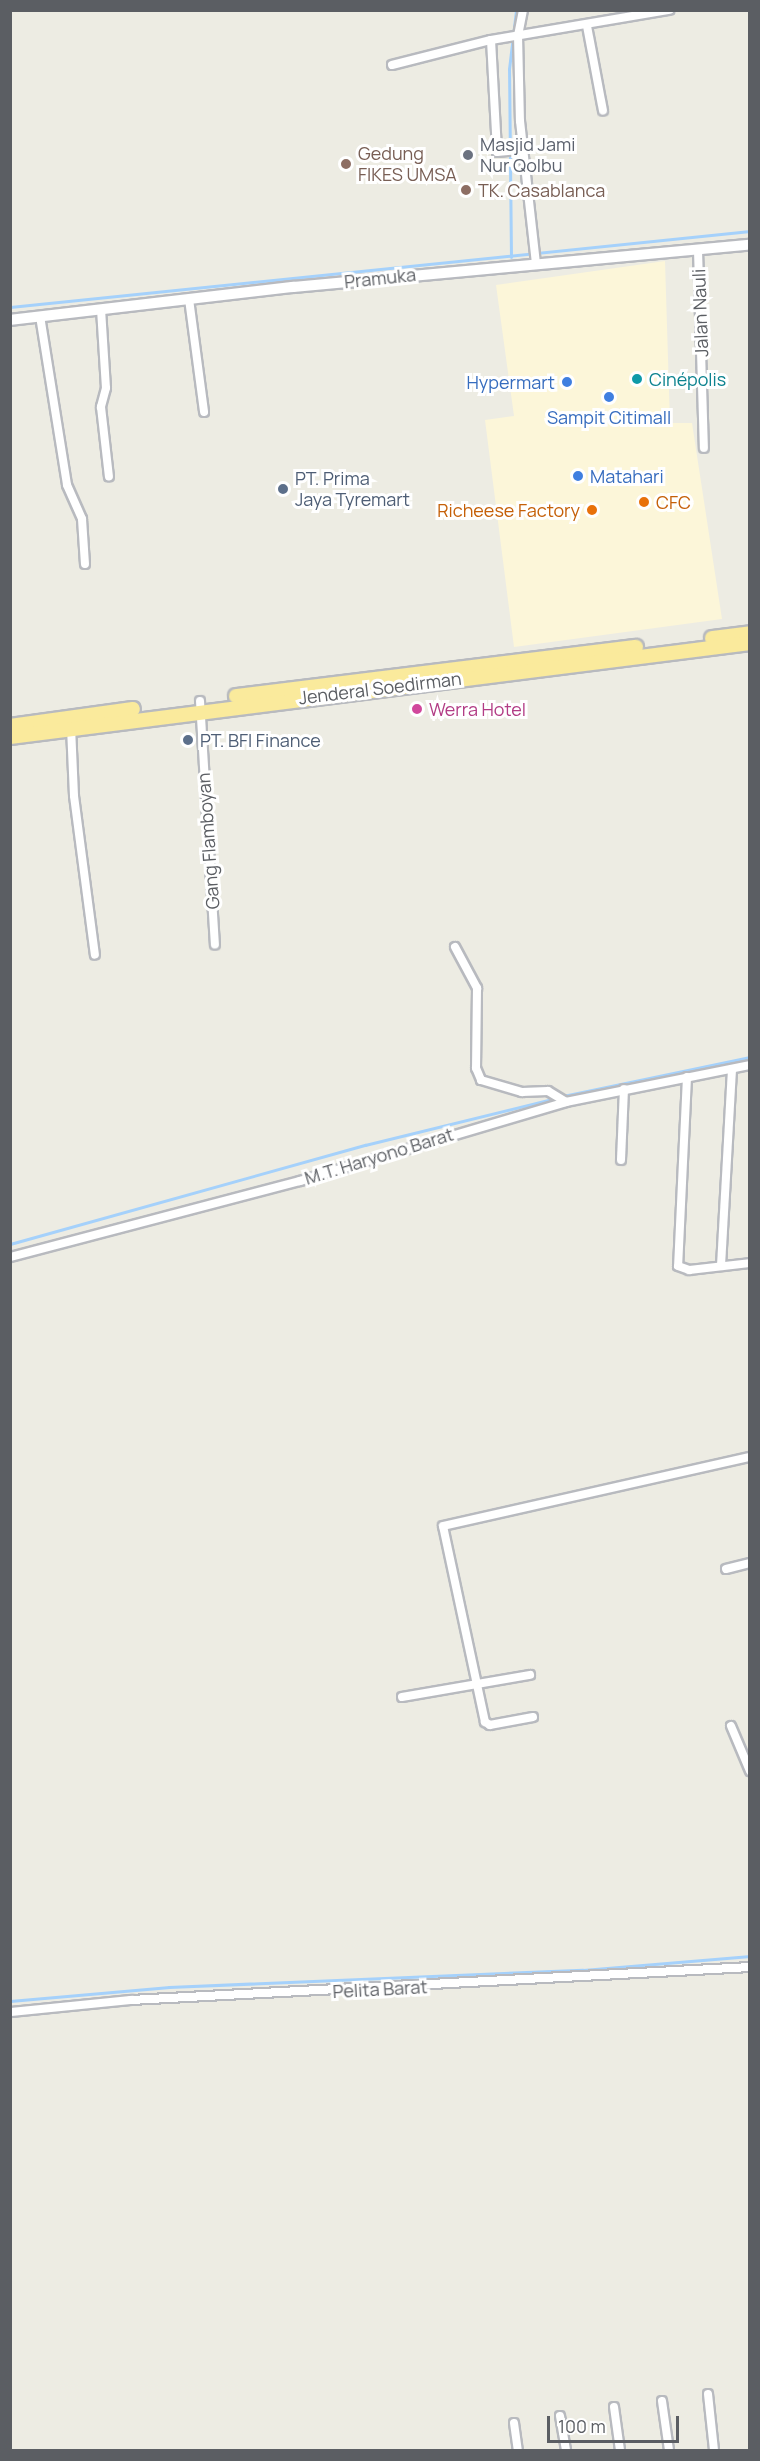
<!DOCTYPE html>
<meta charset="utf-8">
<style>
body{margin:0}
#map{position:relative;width:760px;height:2461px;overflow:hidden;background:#edece3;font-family:Manrope,sans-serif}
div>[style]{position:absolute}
.commercial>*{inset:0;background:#fcf6d9}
.stream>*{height:3px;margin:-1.5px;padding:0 1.5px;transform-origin:1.5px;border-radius:1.5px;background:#a5d1fb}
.roads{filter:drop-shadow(2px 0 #b8babf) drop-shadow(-2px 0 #b8babf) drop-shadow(0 2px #b8babf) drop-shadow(0 -2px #b8babf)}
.minor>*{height:8px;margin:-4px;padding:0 4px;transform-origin:4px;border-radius:4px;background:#fff}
.tertiary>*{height:10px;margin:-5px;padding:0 5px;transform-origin:5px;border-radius:5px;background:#fff}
.trunk>*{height:14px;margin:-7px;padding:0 7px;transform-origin:7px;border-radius:7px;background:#faea9c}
.dots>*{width:16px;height:16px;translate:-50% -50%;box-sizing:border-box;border:3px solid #fff;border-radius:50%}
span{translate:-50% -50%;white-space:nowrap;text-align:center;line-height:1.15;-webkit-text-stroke:6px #fff;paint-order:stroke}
.worship-label{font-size:18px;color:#5b616d}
.left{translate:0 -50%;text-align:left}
.education-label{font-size:18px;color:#785e54}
.street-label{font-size:18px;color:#5b5e63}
.culture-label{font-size:18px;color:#0d838f}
.shop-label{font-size:18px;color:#366cbe}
.right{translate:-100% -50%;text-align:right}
.service-label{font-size:18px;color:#4e5e75}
.food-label{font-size:18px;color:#c56008}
.hotel-label{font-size:18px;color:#b23c85}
.frame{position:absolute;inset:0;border:12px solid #5b5e63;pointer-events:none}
.scale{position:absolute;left:547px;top:2416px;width:132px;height:27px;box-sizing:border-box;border:3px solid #5b5e63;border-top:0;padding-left:8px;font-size:18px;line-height:21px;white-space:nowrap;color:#5b5e63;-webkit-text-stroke:4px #fff;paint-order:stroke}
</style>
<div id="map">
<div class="commercial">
<div style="clip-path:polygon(665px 261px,670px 423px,692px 423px,722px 619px,514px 647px,485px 420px,514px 416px,496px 285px)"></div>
</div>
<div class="stream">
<div style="left:511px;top:257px;width:188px;rotate:-90.6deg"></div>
<div style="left:509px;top:69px;width:59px;rotate:-83.2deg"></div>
<div style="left:10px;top:307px;width:744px;rotate:-5.86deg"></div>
<div style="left:563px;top:1096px;width:191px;rotate:-11.8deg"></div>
<div style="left:10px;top:1244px;width:369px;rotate:-15.6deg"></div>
<div style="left:365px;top:1145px;width:197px;rotate:-13.8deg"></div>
<div style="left:10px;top:2001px;width:160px;rotate:-5deg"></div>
<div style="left:169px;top:1987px;width:414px;rotate:-2.4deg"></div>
<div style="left:583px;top:1970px;width:168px;rotate:-4.8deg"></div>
</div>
<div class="roads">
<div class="minor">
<div style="left:523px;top:10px;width:25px;rotate:101deg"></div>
<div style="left:518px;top:35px;width:86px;rotate:88.7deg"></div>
<div style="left:520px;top:121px;width:143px;rotate:83.6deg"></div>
<div style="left:587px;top:26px;width:86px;rotate:79.3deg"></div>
<div style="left:491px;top:40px;width:112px;rotate:86.9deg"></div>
<div style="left:497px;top:152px;width:25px;rotate:-5deg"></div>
<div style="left:392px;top:65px;width:102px;rotate:-14.2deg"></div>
<div style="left:491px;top:40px;width:181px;rotate:-9.6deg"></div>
<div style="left:698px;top:250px;width:198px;rotate:88.3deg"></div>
<div style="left:189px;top:299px;width:114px;rotate:82.4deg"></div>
<div style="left:101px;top:309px;width:79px;rotate:86.4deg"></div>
<div style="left:106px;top:388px;width:20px;rotate:105deg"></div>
<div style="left:101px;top:407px;width:70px;rotate:83.5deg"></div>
<div style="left:40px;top:316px;width:171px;rotate:80.9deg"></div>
<div style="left:67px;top:485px;width:37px;rotate:66deg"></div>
<div style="left:82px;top:519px;width:45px;rotate:86.2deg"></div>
<div style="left:200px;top:701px;width:244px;rotate:86.5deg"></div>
<div style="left:71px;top:727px;width:69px;rotate:87.5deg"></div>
<div style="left:74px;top:796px;width:160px;rotate:82.5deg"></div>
<div style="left:455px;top:947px;width:47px;rotate:61.8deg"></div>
<div style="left:477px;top:988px;width:80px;rotate:90.7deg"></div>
<div style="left:476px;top:1068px;width:13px;rotate:67deg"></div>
<div style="left:481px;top:1080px;width:43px;rotate:16.3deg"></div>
<div style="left:522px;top:1092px;width:26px;rotate:-2deg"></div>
<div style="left:548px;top:1091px;width:21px;rotate:31deg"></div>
<div style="left:687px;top:1077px;width:189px;rotate:92.7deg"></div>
<div style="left:678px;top:1266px;width:12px;rotate:20deg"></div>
<div style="left:689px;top:1270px;width:61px;rotate:-6.5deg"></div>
<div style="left:621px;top:1160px;width:71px;rotate:-87.6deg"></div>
<div style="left:10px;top:1257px;width:300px;rotate:-14.7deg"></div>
<div style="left:300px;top:1181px;width:277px;rotate:-16.5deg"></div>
<div style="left:566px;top:1102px;width:188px;rotate:-11.4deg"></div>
<div style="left:721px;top:1266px;width:197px;rotate:-86.8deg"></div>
<div style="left:726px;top:1569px;width:25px;rotate:-14deg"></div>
<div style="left:402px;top:1697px;width:130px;rotate:-9.8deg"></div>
<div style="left:533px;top:1717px;width:44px;rotate:169.5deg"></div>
<div style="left:490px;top:1725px;width:6px;rotate:-149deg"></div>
<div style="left:485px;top:1722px;width:200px;rotate:-102.1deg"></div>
<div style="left:443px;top:1526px;width:315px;rotate:-12.7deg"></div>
<div style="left:731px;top:1726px;width:49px;rotate:67.1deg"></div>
<div style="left:10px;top:2012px;width:122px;rotate:-5.7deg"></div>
<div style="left:131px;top:2000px;width:620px;rotate:-3.05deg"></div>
<div style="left:708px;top:2394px;width:56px;rotate:83.9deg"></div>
<div style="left:662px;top:2401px;width:49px;rotate:81.9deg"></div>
<div style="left:614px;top:2407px;width:43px;rotate:82.1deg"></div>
<div style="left:560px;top:2416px;width:35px;rotate:80deg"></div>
<div style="left:514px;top:2423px;width:27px;rotate:82deg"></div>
</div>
<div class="tertiary">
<div style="left:10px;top:320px;width:285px;rotate:-6.7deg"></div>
<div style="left:293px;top:287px;width:459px;rotate:-5.3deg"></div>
</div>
<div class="trunk">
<div style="left:712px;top:638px;width:38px;rotate:-7deg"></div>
<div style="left:236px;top:696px;width:403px;rotate:-7deg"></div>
<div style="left:10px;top:726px;width:124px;rotate:-7.9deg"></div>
<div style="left:10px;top:737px;width:746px;rotate:-7.24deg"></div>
</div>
</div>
<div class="dots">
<div style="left:468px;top:155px;background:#6b7280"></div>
<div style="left:346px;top:164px;background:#8d6e63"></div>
<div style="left:466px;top:190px;background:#8d6e63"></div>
<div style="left:637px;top:379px;background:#0f9aa8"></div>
<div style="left:567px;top:382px;background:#3f7fe0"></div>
<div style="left:609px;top:397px;background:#3f7fe0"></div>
<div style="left:578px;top:476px;background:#3f7fe0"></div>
<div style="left:283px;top:489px;background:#5c6f8a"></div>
<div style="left:644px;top:502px;background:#e8710a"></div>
<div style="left:592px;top:510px;background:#e8710a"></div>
<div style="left:417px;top:709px;background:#d1479c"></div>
<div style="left:188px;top:740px;background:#5c6f8a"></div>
</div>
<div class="worship-label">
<span class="left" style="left:480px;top:155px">Masjid Jami<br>Nur Qolbu</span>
</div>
<div class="education-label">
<span class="left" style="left:358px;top:164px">Gedung<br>FIKES UMSA</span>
<span class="left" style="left:478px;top:190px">TK. Casablanca</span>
</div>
<div class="street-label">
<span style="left:380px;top:278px;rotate:-6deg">Pramuka</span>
<span style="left:700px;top:313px;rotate:-92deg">Jalan Nauli</span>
<span style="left:380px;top:688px;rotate:-7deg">Jenderal Soedirman</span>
<span style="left:208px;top:841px;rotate:-94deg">Gang Flamboyan</span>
<span style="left:379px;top:1156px;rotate:-17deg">M.T. Haryono Barat</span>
<span style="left:380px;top:1989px;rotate:-3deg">Pelita Barat</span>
</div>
<div class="culture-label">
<span class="left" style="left:649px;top:379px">Cinépolis</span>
</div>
<div class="shop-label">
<span class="right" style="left:555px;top:382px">Hypermart</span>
<span style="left:609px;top:417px">Sampit Citimall</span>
<span class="left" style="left:590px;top:476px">Matahari</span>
</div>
<div class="service-label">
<span class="left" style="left:295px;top:489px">PT. Prima<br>Jaya Tyremart</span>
<span class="left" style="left:200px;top:740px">PT. BFI Finance</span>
</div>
<div class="food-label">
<span class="left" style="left:656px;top:502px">CFC</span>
<span class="right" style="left:580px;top:510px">Richeese Factory</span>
</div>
<div class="hotel-label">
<span class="left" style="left:429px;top:709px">Werra Hotel</span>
</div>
<div class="frame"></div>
<div class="scale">100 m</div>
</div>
